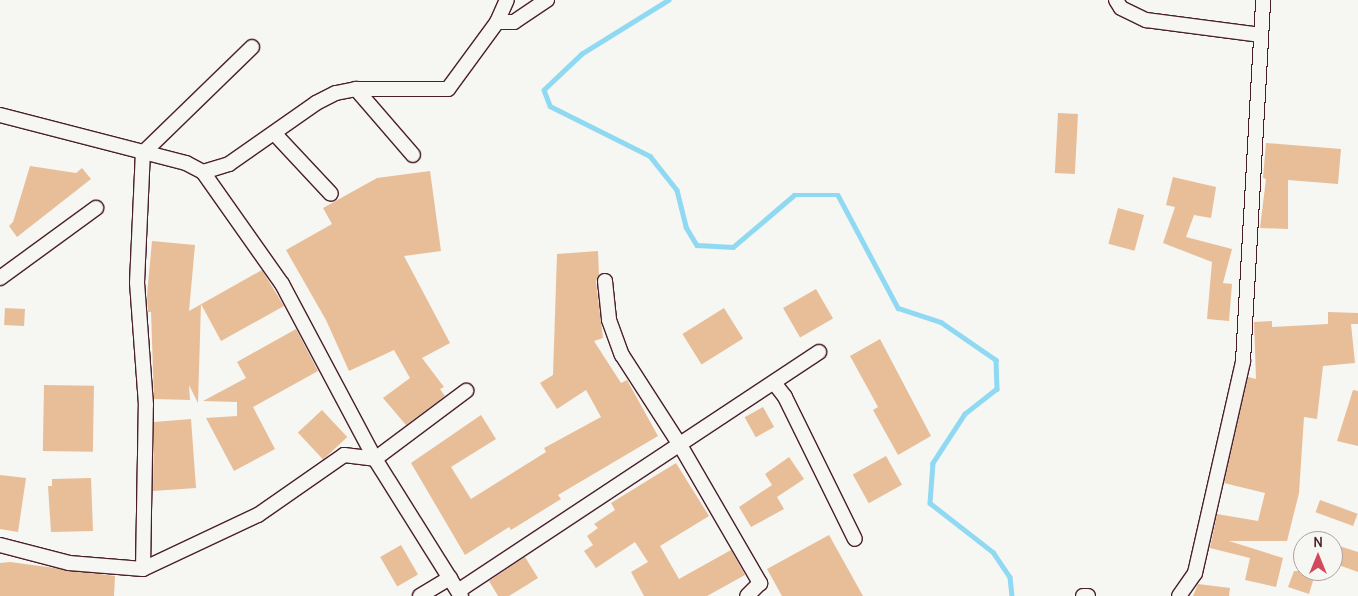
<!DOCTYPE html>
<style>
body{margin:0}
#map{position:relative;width:1358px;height:596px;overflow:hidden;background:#f6f6f2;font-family:Delius,sans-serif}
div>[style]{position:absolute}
.stream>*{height:4.5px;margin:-2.25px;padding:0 2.25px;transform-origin:2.25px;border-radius:2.25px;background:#90d9f2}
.building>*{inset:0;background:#e8be98;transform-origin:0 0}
.roads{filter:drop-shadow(1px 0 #4a1f2b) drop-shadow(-1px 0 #4a1f2b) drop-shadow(0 1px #4a1f2b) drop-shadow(0 -1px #4a1f2b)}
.minor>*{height:14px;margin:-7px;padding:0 7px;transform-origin:7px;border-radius:7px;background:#f6f6f2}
span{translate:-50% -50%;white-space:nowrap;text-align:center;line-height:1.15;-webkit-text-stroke:4px #f6f6f2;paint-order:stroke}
.north{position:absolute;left:1293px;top:531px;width:50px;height:50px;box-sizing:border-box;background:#f6f6f2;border:1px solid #b1a0a2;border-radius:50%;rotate:0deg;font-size:14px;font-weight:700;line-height:20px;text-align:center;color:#4a1f2b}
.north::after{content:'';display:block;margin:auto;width:18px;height:22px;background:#d1495b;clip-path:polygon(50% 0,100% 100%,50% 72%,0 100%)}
</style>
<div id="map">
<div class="stream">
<div style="left:669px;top:0;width:102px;rotate:148.2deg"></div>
<div style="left:582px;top:54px;width:52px;rotate:136.5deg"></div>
<div style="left:544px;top:90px;width:17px;rotate:69deg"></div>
<div style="left:550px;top:106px;width:112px;rotate:26.6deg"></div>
<div style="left:650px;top:156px;width:43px;rotate:51.5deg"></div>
<div style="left:677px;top:190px;width:38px;rotate:76deg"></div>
<div style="left:686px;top:227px;width:21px;rotate:59deg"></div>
<div style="left:697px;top:245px;width:36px;rotate:3deg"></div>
<div style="left:733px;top:247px;width:80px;rotate:-40.4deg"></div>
<div style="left:794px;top:195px;width:44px"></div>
<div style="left:838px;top:195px;width:128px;rotate:62deg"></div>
<div style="left:898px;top:308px;width:45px;rotate:18deg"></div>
<div style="left:941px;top:322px;width:67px;rotate:34.6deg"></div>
<div style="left:996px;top:360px;width:29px;rotate:88deg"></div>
<div style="left:997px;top:389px;width:41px;rotate:142deg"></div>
<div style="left:965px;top:414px;width:59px;rotate:123.1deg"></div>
<div style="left:933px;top:463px;width:40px;rotate:94.3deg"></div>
<div style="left:930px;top:503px;width:80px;rotate:37.9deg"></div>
<div style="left:993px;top:552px;width:30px;rotate:56deg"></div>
<div style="left:1010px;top:577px;width:19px;rotate:84deg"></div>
</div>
<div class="building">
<div style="left:1058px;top:113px;width:20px;height:60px;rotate:3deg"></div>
<div style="clip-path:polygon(1266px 143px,1341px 149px,1338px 184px,1288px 180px,1288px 229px,1260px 228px,1266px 179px,1263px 178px)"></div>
<div style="clip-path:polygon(30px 166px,76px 173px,82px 168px,91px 179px,17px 237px,9px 226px,13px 222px)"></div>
<div style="clip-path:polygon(430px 171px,441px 251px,404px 256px,450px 343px,422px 358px,444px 387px,440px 389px,445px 396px,406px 425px,383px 398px,410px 378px,394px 350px,349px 371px,326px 320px,286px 250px,332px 224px,323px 208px,377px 178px)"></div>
<div style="clip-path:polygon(1173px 177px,1216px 187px,1211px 218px,1194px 215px,1186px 237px,1232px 249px,1223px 283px,1232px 284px,1229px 321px,1207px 319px,1212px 262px,1163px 243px,1175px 207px,1166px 205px)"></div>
<div style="left:1118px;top:208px;width:27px;height:37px;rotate:15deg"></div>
<div style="clip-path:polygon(152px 241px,195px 245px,189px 311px,262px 270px,284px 306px,221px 341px,201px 304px,198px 403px,189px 385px,190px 400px,154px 399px,151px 312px,148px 312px,147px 295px)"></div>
<div style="clip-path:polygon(598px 251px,599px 275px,596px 282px,603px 338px,594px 341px,621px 383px,627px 380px,658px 436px,558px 495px,561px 499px,511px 530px,509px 527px,465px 555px,411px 463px,481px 415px,496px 439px,451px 467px,471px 499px,546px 452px,544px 448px,601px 417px,586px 390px,557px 409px,540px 383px,553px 375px,557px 254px)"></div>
<div style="left:816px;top:289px;width:34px;height:38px;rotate:60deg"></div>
<div style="left:5px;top:308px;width:20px;height:17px;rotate:3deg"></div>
<div style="left:724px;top:308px;width:36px;height:49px;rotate:58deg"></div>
<div style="clip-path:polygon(1328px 312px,1358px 313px,1358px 324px,1351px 324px,1355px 363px,1323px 366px,1317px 419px,1304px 417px,1299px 493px,1287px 541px,1229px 541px,1283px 558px,1276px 587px,1245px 580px,1250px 558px,1210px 548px,1217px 514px,1258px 521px,1265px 493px,1224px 483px,1248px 377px,1256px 379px,1254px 322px,1272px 321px,1272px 327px,1328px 324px)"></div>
<div style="clip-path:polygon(296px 329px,318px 371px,253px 407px,275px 449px,234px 471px,206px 418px,237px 416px,237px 402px,203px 401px,246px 378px,237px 362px)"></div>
<div style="clip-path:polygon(880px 339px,931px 436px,898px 455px,873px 410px,878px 407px,850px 356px)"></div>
<div style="left:44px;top:385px;width:50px;height:66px;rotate:1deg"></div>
<div style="clip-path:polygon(1353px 390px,1358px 391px,1358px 446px,1337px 441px)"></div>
<div style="left:763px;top:407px;width:23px;height:21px;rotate:61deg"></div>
<div style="left:322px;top:410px;width:37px;height:33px;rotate:47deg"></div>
<div style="clip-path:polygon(191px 419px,196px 488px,153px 491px,154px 422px)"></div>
<div style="left:886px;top:456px;width:33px;height:38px;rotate:61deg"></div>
<div style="clip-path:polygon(789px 457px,804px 479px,777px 497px,784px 509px,751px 527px,739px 507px,772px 485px,765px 474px)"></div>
<div style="clip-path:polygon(676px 463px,709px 516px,660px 546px,679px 579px,731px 550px,745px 575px,707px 596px,644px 596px,631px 572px,648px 562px,635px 542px,596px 568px,584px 551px,593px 545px,587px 536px,598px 528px,594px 524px,615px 510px,611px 503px)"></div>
<div style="clip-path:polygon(0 475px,26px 478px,18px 532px,0 529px)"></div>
<div style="clip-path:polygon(91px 478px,93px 531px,51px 532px,48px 486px,52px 486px,52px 479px)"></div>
<div style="left:1320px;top:500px;width:40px;height:13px;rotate:20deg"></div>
<div style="clip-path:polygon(829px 535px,863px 596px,782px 596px,767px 569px)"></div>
<div style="clip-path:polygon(1333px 544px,1358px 552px,1358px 572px,1333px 563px)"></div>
<div style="left:401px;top:545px;width:34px;height:24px;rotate:60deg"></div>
<div style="clip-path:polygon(525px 557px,538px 578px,509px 596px,498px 596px,489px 581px)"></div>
<div style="clip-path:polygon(10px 562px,115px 576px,114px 596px,0 596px,0 563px)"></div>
<div style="clip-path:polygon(1294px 571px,1316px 571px,1309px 594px,1288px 587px)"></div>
<div style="clip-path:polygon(1198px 584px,1230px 588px,1229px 596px,1193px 596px)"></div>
</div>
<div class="roads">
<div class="minor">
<div style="left:1116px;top:0;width:9px;rotate:58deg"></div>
<div style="left:1121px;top:8px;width:28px;rotate:26deg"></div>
<div style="left:1146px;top:20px;width:116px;rotate:7.4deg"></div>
<div style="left:497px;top:22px;width:17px"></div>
<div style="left:514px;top:22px;width:40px;rotate:-34deg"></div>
<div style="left:356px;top:89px;width:87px;rotate:49.2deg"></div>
<div style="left:0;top:115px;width:192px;rotate:14.5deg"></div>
<div style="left:186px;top:163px;width:19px;rotate:28deg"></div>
<div style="left:203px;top:172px;width:137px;rotate:54.8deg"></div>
<div style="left:282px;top:284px;width:198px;rotate:62deg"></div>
<div style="left:375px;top:459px;width:162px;rotate:57.9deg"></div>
<div style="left:274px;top:133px;width:83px;rotate:46.9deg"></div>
<div style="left:203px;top:172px;width:27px;rotate:-17deg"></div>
<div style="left:229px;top:164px;width:106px;rotate:-35deg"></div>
<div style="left:316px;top:103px;width:22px;rotate:-27deg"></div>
<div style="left:336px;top:93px;width:20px;rotate:-11deg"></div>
<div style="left:356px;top:89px;width:92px"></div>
<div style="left:448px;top:89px;width:83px;rotate:-53.8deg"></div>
<div style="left:497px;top:22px;width:24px;rotate:-66deg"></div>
<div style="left:0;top:278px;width:119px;rotate:-36.1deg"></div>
<div style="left:605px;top:281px;width:39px;rotate:84deg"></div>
<div style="left:609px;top:320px;width:37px;rotate:70deg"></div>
<div style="left:622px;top:355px;width:107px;rotate:57.2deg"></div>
<div style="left:680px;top:445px;width:160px;rotate:59.9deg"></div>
<div style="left:760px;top:583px;width:18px;rotate:135deg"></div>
<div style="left:775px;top:384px;width:16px;rotate:52deg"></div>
<div style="left:785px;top:397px;width:158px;rotate:63.8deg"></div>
<div style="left:0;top:545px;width:71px;rotate:14.6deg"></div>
<div style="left:69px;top:563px;width:74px;rotate:4.6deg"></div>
<div style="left:143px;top:569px;width:127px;rotate:-25.2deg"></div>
<div style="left:258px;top:515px;width:105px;rotate:-34.9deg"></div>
<div style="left:344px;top:455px;width:31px;rotate:7deg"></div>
<div style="left:375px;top:459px;width:114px;rotate:-36.8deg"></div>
<div style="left:143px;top:569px;width:164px;rotate:-89deg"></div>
<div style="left:146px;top:405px;width:122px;rotate:-94.2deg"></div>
<div style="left:137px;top:283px;width:130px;rotate:-87.4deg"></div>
<div style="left:143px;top:153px;width:152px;rotate:-44.2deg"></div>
<div style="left:458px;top:591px;width:433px;rotate:-33.5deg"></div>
<div style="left:420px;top:596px;width:35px;rotate:-31deg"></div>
<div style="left:1083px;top:596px;width:5px"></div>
<div style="left:1179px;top:596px;width:28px;rotate:-55deg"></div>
<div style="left:1195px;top:573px;width:217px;rotate:-77.2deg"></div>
<div style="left:1243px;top:361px;width:362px;rotate:-86.8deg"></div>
</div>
</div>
<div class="north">N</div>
</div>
